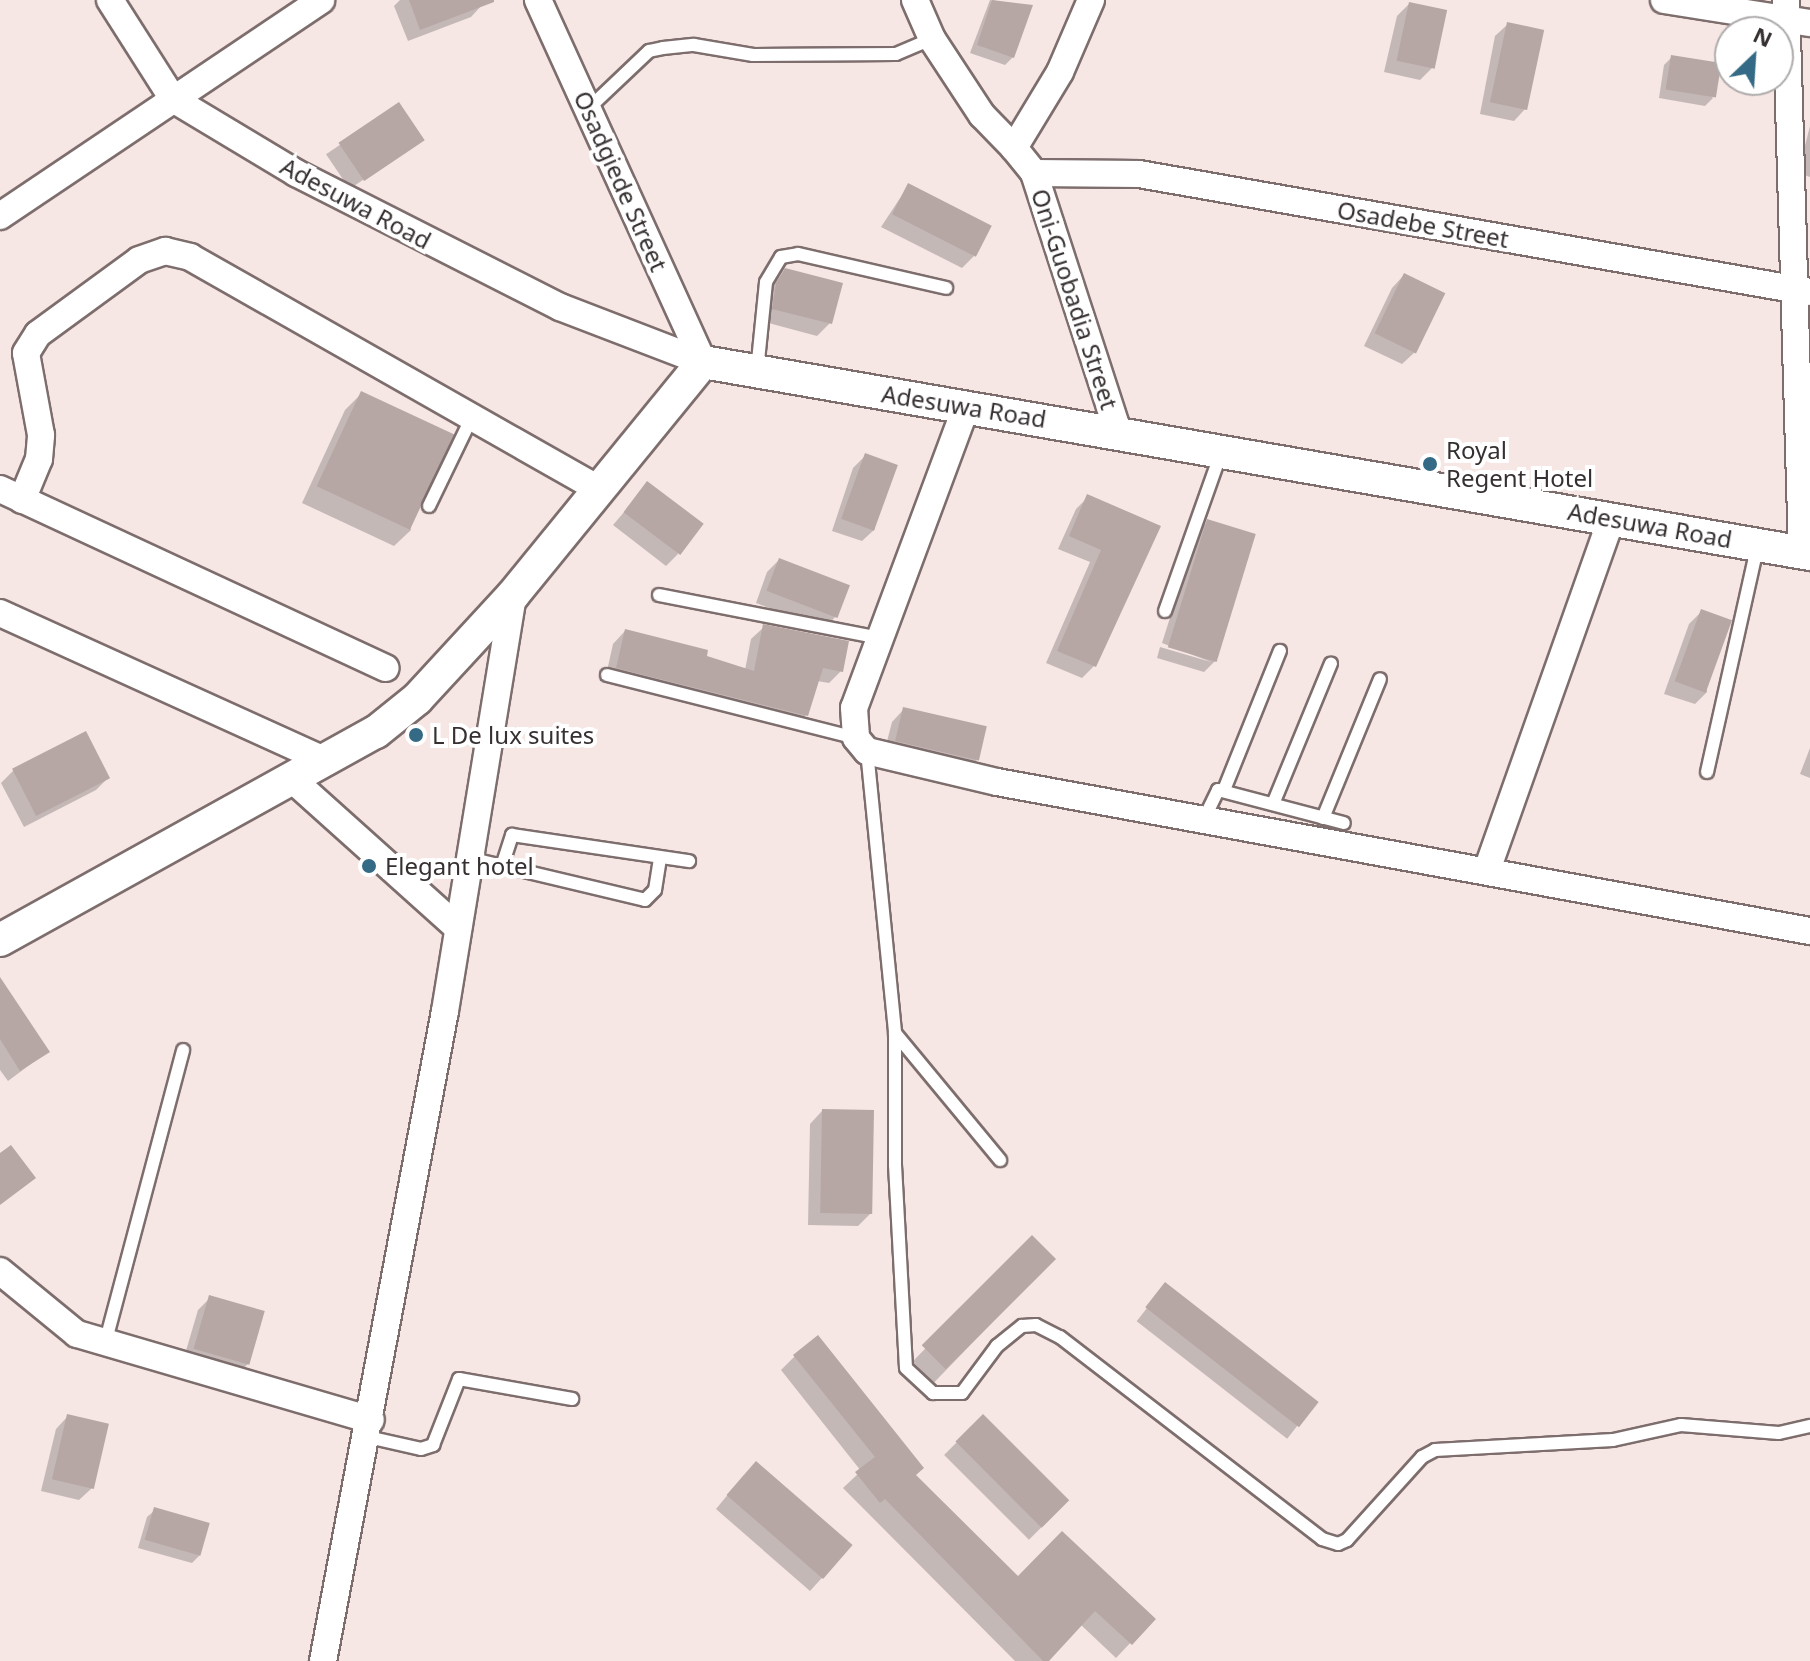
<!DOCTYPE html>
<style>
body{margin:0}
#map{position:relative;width:1810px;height:1661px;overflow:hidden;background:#f6e6e4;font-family:"Noto Sans",sans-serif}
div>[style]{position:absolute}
.shadow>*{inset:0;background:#0003;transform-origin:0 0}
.building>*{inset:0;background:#b6a7a5;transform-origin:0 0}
.roads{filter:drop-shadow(2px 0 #7d6e6d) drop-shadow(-2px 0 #7d6e6d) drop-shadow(0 2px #7d6e6d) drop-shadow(0 -2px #7d6e6d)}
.service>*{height:12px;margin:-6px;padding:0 6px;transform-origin:6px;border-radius:6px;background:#fff}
.minor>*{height:26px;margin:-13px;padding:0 13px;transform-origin:13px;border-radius:13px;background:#fff}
.tertiary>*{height:32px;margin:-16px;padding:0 16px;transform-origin:16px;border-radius:16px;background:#fff}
.dots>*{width:22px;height:22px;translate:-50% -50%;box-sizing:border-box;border:4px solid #fff;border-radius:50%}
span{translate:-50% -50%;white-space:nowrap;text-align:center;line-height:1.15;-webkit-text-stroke:8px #fff;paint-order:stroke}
.street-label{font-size:24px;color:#363030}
.poi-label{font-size:24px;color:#363030}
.left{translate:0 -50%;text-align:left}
.north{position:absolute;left:1714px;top:16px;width:80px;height:80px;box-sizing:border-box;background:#fff;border:2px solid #afacac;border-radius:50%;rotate:25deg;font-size:22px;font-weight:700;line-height:32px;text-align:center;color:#363030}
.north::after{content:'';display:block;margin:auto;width:28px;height:36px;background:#346a85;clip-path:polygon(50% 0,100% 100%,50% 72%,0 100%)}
</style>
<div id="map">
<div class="shadow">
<div style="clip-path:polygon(400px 0,482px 0,483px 4px,471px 17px,408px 41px,394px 6px)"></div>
<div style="clip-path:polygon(990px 0,1030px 6px,1013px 57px,1005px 65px,970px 53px)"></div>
<div style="clip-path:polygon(1409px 4px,1432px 68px,1420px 80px,1384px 72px,1397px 16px)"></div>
<div style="clip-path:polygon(1508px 24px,1526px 108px,1514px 121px,1480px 114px,1495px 36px)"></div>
<div style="clip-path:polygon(1672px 57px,1713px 98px,1705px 106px,1659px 98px,1664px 65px)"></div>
<div style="left:399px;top:105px;width:42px;height:88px;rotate:56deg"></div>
<div style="clip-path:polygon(1810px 126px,1810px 177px,1798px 173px)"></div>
<div style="clip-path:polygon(908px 186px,974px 256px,962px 268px,881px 227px)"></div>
<div style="clip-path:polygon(785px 270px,840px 285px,830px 323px,817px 336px,761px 321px,765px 297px)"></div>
<div style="clip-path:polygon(1404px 275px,1415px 352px,1402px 364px,1364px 346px,1392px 288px)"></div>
<div style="clip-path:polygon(361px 394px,411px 530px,394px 546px,302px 503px,345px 410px)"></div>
<div style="clip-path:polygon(865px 456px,875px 529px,862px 541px,832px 531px,853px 468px)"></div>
<div style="clip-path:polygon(648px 484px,678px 554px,666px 566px,613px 525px)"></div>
<div style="clip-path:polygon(1088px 497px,1159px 527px,1094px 666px,1082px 678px,1046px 663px,1090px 562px,1058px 549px,1076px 509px)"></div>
<div style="clip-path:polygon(1208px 521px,1215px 661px,1204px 672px,1157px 658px,1160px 647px,1211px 662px,1162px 643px,1197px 532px)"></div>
<div style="clip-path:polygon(779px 560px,848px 586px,836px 616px,824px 629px,756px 603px,767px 572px)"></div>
<div style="clip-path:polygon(1701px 612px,1707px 692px,1695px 704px,1664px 694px,1689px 624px)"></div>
<div style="clip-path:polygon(764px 627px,841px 671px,829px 683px,817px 681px,806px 715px,794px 728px,605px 680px,613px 644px,625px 631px,745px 670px,751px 639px)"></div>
<div style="clip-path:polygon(904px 709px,977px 760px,965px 772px,884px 753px,892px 722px)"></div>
<div style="clip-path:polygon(1810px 748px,1810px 778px,1800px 774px)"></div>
<div style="clip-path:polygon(13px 771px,108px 778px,96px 790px,24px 827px,1px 783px)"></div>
<div style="clip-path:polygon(0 1001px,47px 1052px,8px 1081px,0 1070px)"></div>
<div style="clip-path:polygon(822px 1111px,870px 1214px,858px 1226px,808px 1225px,810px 1124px)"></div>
<div style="left:1032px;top:1238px;width:30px;height:172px;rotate:44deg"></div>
<div style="left:1165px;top:1285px;width:191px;height:46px;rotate:38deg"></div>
<div style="clip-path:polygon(210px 1298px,249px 1363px,236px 1375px,183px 1361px,198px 1310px)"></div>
<div style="clip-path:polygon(795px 1356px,1018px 1579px,1153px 1619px,1116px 1658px,1080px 1624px,1047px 1661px,1015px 1661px,843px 1488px,861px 1471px,781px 1370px)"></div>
<div style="clip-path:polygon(68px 1416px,92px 1488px,79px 1500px,41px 1491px,56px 1429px)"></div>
<div style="left:983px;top:1416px;width:120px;height:55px;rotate:45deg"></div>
<div style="clip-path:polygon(744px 1475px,851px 1546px,810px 1591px,716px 1509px)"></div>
<div style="clip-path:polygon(155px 1510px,200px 1555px,192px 1563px,138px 1548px,147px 1517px)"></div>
</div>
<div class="building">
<div style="clip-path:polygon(409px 0,494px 0,494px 2px,420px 30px)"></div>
<div style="clip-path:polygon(992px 0,1033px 5px,1014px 58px,977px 45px)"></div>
<div style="left:1409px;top:2px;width:39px;height:60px;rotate:12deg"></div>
<div style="left:1507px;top:22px;width:38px;height:82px;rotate:12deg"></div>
<div style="left:1671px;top:55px;width:51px;height:35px;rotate:9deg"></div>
<div style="left:399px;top:102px;width:46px;height:73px;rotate:56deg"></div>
<div style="left:908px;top:183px;width:94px;height:35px;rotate:27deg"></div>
<div style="clip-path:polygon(785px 268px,843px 283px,832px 324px,772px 309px,776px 283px)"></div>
<div style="left:1404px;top:273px;width:46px;height:67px;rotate:26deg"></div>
<div style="left:361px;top:391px;width:103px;height:105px;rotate:25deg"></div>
<div style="left:865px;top:453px;width:35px;height:70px;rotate:20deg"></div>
<div style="left:647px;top:481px;width:71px;height:39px;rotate:37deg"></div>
<div style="clip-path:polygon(1087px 494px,1161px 526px,1096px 667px,1057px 651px,1101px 550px,1069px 536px)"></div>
<div style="left:1207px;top:519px;width:51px;height:134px;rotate:17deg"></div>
<div style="left:779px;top:558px;width:76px;height:35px;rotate:21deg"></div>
<div style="left:1701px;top:609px;width:33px;height:77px;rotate:20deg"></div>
<div style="clip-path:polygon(763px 624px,849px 641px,843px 672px,823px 668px,808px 716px,616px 668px,625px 629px,708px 650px,707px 656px,754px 671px)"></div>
<div style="left:903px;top:707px;width:86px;height:35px;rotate:13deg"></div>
<div style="left:86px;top:731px;width:53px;height:83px;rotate:63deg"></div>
<div style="clip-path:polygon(0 977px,50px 1052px,20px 1071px,0 1039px)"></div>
<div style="left:822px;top:1109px;width:52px;height:104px;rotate:1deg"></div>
<div style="clip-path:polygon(11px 1145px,36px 1178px,0 1205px,0 1153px)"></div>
<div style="left:1032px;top:1235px;width:34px;height:156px;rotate:45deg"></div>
<div style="left:1165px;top:1282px;width:195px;height:32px;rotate:38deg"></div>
<div style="left:209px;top:1295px;width:58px;height:56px;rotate:16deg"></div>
<div style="clip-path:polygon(818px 1335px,924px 1468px,916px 1475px,1018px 1576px,1062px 1531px,1156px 1619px,1132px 1645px,1095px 1611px,1049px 1661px,1043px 1661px,885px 1499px,880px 1503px,855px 1472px,875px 1457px,793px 1355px)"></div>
<div style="left:67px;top:1414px;width:43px;height:67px;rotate:13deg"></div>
<div style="left:983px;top:1414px;width:122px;height:39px;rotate:45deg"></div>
<div style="left:756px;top:1461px;width:128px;height:45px;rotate:41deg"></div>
<div style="left:154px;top:1507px;width:58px;height:34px;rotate:16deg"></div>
</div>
<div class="roads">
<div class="service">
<div style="left:589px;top:108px;width:83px;rotate:-43.5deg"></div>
<div style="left:649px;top:51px;width:14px;rotate:-12deg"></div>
<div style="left:663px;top:48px;width:31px;rotate:-6deg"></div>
<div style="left:694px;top:45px;width:60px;rotate:9.6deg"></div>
<div style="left:753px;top:55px;width:143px;rotate:-0.4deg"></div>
<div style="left:896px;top:54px;width:39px;rotate:-23deg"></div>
<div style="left:757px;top:371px;width:89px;rotate:-84.2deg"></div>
<div style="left:766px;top:282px;width:29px;rotate:-59deg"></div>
<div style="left:781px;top:257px;width:17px;rotate:-10deg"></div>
<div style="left:798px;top:254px;width:152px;rotate:12.9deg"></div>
<div style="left:429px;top:506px;width:99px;rotate:-64.2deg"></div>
<div style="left:659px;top:595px;width:225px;rotate:11deg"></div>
<div style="left:1165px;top:611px;width:168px;rotate:-70.5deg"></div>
<div style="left:607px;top:675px;width:257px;rotate:14.2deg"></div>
<div style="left:867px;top:751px;width:283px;rotate:84.3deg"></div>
<div style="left:895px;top:1033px;width:132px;rotate:90deg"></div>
<div style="left:895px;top:1165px;width:203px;rotate:86.9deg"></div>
<div style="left:906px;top:1368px;width:37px;rotate:43deg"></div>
<div style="left:933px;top:1393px;width:29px"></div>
<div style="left:962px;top:1393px;width:59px;rotate:-53.3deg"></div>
<div style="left:997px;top:1346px;width:32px;rotate:-39deg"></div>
<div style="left:1022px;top:1326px;width:14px;rotate:-4deg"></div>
<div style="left:1036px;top:1325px;width:27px;rotate:27deg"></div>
<div style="left:1060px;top:1337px;width:331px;rotate:37.6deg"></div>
<div style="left:1322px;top:1539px;width:17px;rotate:17deg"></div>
<div style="left:1338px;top:1544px;width:10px;rotate:-24deg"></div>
<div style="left:1347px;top:1540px;width:112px;rotate:-47.9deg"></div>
<div style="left:1422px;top:1457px;width:15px;rotate:-28deg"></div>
<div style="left:1435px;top:1450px;width:178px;rotate:-3.2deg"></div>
<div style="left:1613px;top:1440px;width:70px;rotate:-12.4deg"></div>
<div style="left:1681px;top:1425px;width:98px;rotate:4.7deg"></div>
<div style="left:1779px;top:1433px;width:32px;rotate:-13deg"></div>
<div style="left:1707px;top:772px;width:230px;rotate:-77.4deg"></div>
<div style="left:1224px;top:790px;width:150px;rotate:-68.1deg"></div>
<div style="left:1273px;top:804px;width:152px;rotate:-67.6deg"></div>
<div style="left:1323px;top:818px;width:150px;rotate:-67.7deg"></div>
<div style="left:1204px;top:819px;width:32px;rotate:-64deg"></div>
<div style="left:1218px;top:790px;width:130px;rotate:14.7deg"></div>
<div style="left:469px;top:858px;width:181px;rotate:13.4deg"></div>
<div style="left:645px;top:900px;width:14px;rotate:-45deg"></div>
<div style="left:655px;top:890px;width:33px;rotate:-81deg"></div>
<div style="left:502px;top:866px;width:33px;rotate:-72deg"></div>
<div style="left:512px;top:835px;width:179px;rotate:8.4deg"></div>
<div style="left:895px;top:1033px;width:165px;rotate:50.4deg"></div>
<div style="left:106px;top:1340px;width:300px;rotate:-75.1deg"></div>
<div style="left:368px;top:1437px;width:54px;rotate:12.8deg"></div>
<div style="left:421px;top:1449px;width:13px;rotate:-18deg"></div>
<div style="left:433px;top:1445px;width:71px;rotate:-68.5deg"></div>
<div style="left:459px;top:1379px;width:115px;rotate:10deg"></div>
</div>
<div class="minor">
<div style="left:110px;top:0;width:117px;rotate:57.5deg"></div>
<div style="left:173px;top:99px;width:144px;rotate:31deg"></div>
<div style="left:296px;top:173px;width:296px;rotate:26.9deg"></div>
<div style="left:560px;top:307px;width:153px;rotate:21deg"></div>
<div style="left:538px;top:0;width:398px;rotate:65.5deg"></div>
<div style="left:915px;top:0;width:43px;rotate:66.4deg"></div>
<div style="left:932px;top:39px;width:91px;rotate:56.7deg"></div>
<div style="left:982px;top:115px;width:46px;rotate:45.9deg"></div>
<div style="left:1091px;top:0;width:78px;rotate:113.3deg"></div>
<div style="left:1060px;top:72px;width:89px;rotate:121.2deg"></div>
<div style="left:1014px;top:148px;width:32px;rotate:51deg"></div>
<div style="left:1034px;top:173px;width:271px;rotate:72deg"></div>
<div style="left:1664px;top:0;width:148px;rotate:9deg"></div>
<div style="left:1786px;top:0;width:552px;rotate:88.34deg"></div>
<div style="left:1034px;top:173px;width:105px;rotate:0.5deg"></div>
<div style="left:1139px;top:174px;width:681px;rotate:9.97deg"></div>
<div style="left:0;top:216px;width:387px;rotate:-33.9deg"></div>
<div style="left:966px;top:407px;width:321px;rotate:110.4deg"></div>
<div style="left:854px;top:708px;width:30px;rotate:86deg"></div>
<div style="left:856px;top:738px;width:17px;rotate:50deg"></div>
<div style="left:867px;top:751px;width:134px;rotate:13.4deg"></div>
<div style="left:997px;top:782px;width:827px;rotate:10.39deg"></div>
<div style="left:0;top:489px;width:425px;rotate:24.9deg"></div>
<div style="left:22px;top:500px;width:44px;rotate:-67.5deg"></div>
<div style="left:39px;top:459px;width:24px;rotate:-85deg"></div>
<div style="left:41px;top:435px;width:83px;rotate:-100.4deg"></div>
<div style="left:26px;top:353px;width:22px;rotate:-58deg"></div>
<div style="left:38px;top:334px;width:125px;rotate:-36.2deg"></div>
<div style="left:139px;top:260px;width:28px;rotate:-19deg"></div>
<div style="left:165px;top:251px;width:26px;rotate:13deg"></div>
<div style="left:190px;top:257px;width:472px;rotate:29.6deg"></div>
<div style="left:0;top:613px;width:359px;rotate:24.4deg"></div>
<div style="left:293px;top:780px;width:222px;rotate:41.9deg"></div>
<div style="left:1487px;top:870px;width:372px;rotate:-70.5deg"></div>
<div style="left:0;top:1271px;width:99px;rotate:39.3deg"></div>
<div style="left:77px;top:1334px;width:306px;rotate:16.3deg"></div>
<div style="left:323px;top:1661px;width:661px;rotate:-79.37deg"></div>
<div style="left:445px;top:1011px;width:422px;rotate:-80.7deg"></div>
</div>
<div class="tertiary">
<div style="left:0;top:940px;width:430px;rotate:-29deg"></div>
<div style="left:376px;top:732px;width:53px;rotate:-38.8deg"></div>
<div style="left:417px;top:699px;width:142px;rotate:-47.3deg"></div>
<div style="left:513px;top:595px;width:301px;rotate:-50.8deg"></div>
<div style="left:703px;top:362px;width:1124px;rotate:9.84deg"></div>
</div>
</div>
<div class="dots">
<div style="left:1430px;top:464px;background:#346a85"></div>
<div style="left:416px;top:735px;background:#346a85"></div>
<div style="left:369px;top:866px;background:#346a85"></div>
</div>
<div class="street-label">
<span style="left:621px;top:181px;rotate:66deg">Osadgiede Street</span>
<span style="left:356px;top:203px;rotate:28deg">Adesuwa Road</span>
<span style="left:1423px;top:224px;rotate:10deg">Osadebe Street</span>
<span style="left:1075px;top:299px;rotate:72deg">Oni-Guobadia Street</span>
<span style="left:964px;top:406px;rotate:9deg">Adesuwa Road</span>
<span style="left:1650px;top:525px;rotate:10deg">Adesuwa Road</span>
</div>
<div class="poi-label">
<span class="left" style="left:1446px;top:464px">Royal<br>Regent Hotel</span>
<span class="left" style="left:432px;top:735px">L De lux suites</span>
<span class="left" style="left:385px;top:866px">Elegant hotel</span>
</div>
<div class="north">N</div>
</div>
